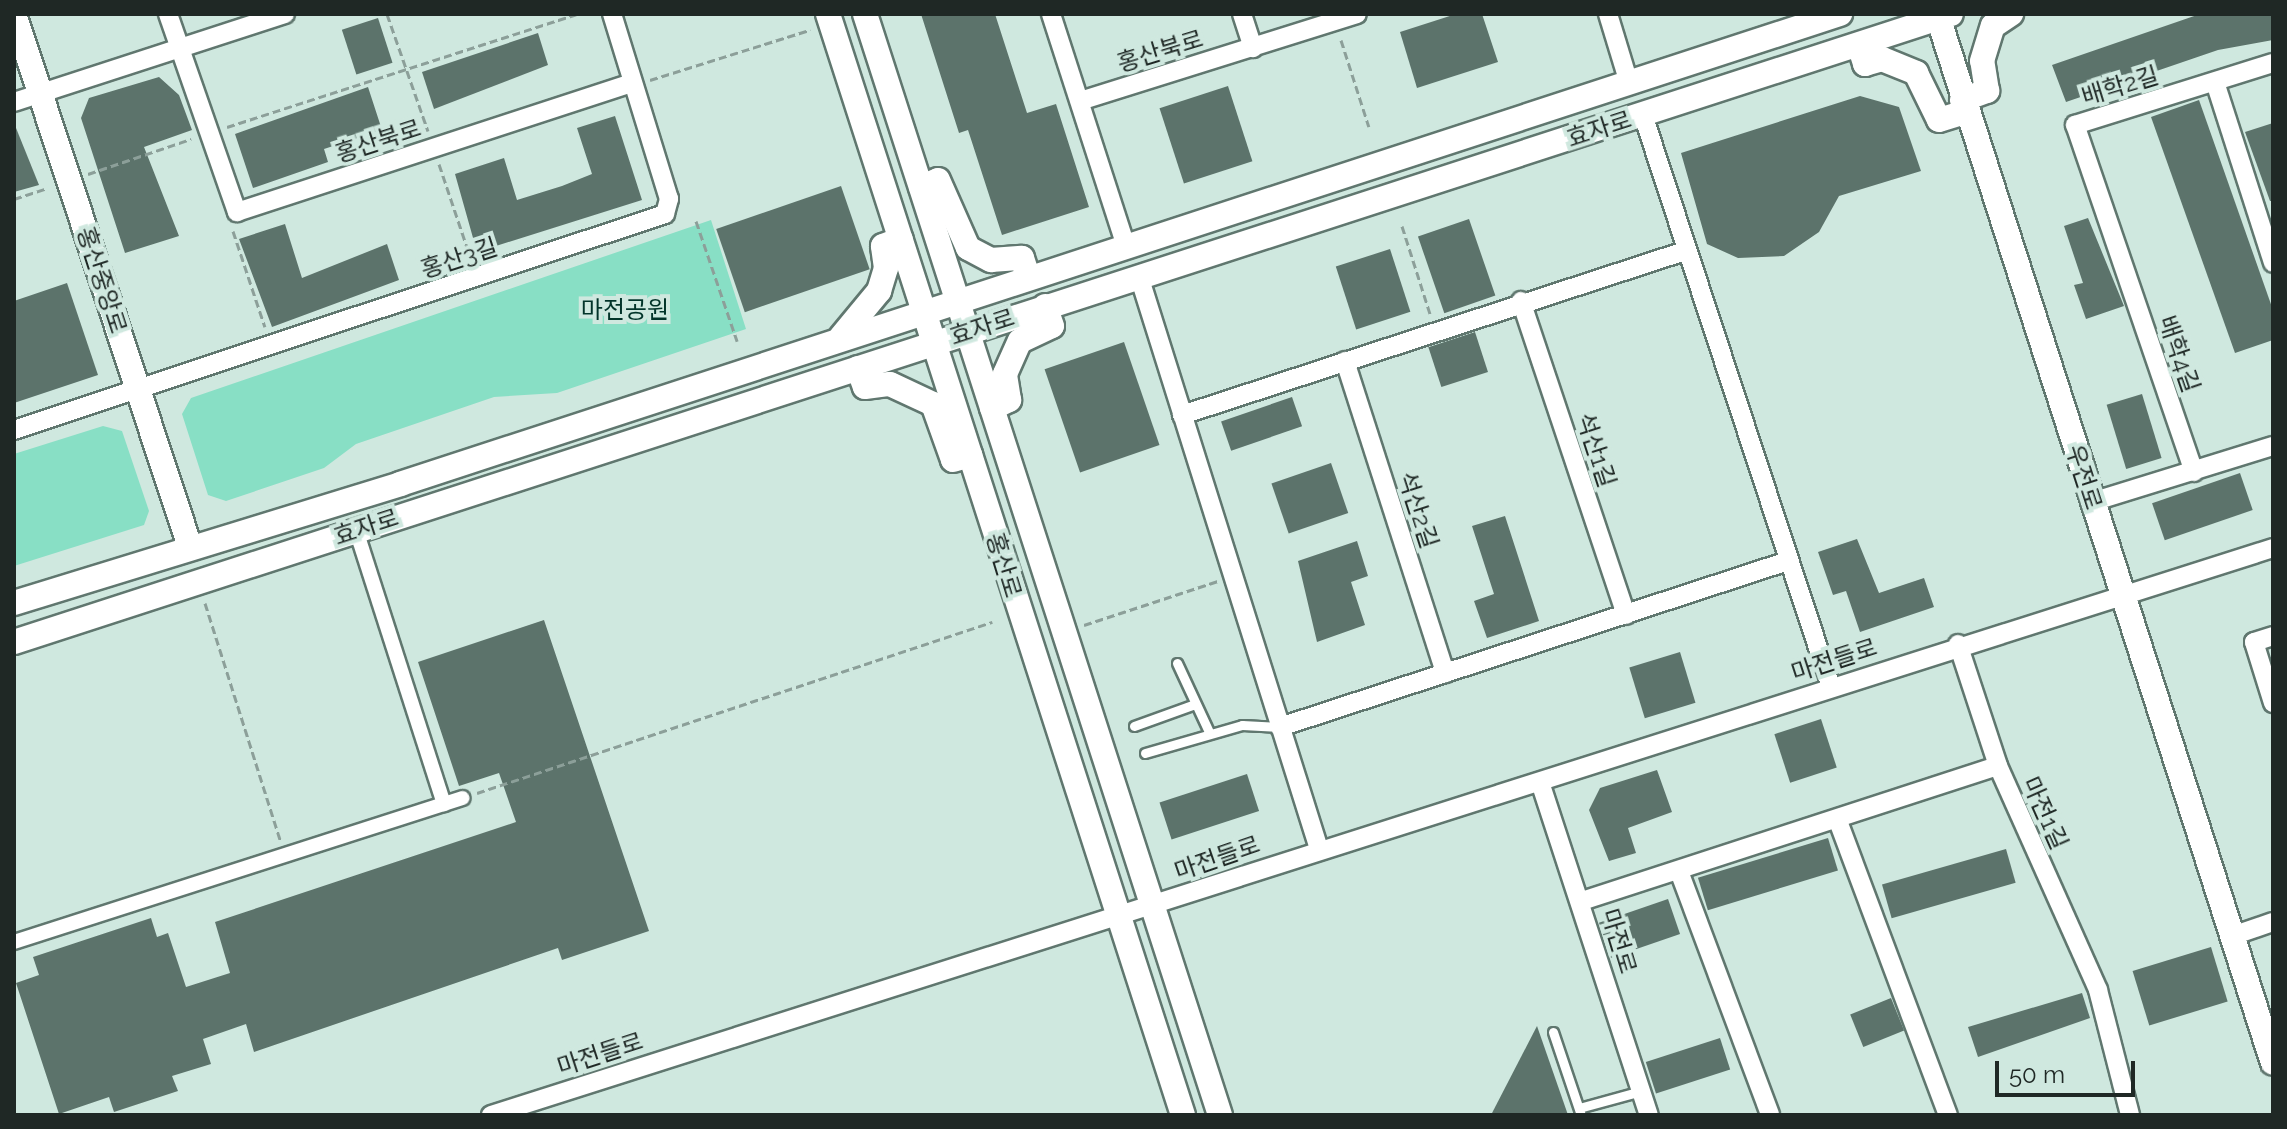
<!DOCTYPE html>
<meta charset="utf-8">
<style>
body{margin:0}
#map{position:relative;width:2287px;height:1129px;overflow:hidden;background:#cfe8df;font-family:Raleway,"Noto Sans KR",sans-serif}
div>[style]{position:absolute}
.green>*{inset:0;background:#88dfc5}
.building>*{inset:0;background:#5c736b;transform-origin:0 0}
.path>*{height:3px;margin-top:-1.5px;transform-origin:0;background:repeating-linear-gradient(90deg,#8c9f99 0 8px,transparent 0 12px)}
.roads{filter:drop-shadow(2px 0 #60776f) drop-shadow(-2px 0 #60776f) drop-shadow(0 2px #60776f) drop-shadow(0 -2px #60776f)}
.service>*{height:9px;margin:-4.5px;padding:0 4.5px;transform-origin:4.5px;border-radius:4.5px;background:#fff}
.pedestrian>*{height:14px;margin:-7px;padding:0 7px;transform-origin:7px;border-radius:7px;background:#fff}
.minor>*{height:18px;margin:-9px;padding:0 9px;transform-origin:9px;border-radius:9px;background:#fff}
.tertiary>*{height:24px;margin:-12px;padding:0 12px;transform-origin:12px;border-radius:12px;background:#fff}
span{translate:-50% -50%;white-space:nowrap;text-align:center;line-height:1.15;-webkit-text-stroke:8px #cfe8df;paint-order:stroke}
.street-label{font-size:24px;color:#1f2825}
.park-label{font-size:24px;color:#023429}
.frame{position:absolute;inset:0;border:16px solid #1f2825;pointer-events:none}
.scale{position:absolute;left:1995px;top:1061px;width:140px;height:36px;box-sizing:border-box;border:4px solid #1f2825;border-top:0;padding-left:10px;font-size:24px;line-height:28px;white-space:nowrap;color:#1f2825;-webkit-text-stroke:6px #cfe8df;paint-order:stroke}
</style>
<div id="map">
<div class="green">
<div style="clip-path:polygon(711px 220px,746px 329px,557px 393px,494px 397px,356px 444px,324px 468px,226px 501px,208px 495px,182px 414px,191px 398px)"></div>
<div style="clip-path:polygon(103px 426px,122px 431px,149px 511px,144px 525px,14px 566px,14px 454px)"></div>
</div>
<div class="building">
<div style="clip-path:polygon(921px 14px,995px 14px,1027px 113px,1056px 104px,1089px 207px,1002px 235px,968px 130px,959px 133px)"></div>
<div style="clip-path:polygon(1456px 14px,1482px 14px,1498px 62px,1417px 88px,1400px 32px)"></div>
<div style="clip-path:polygon(2200px 14px,2273px 14px,2273px 40px,2218px 50px,2066px 102px,2052px 65px)"></div>
<div style="left:378px;top:18px;width:47px;height:38px;rotate:72deg"></div>
<div style="clip-path:polygon(538px 33px,548px 65px,434px 109px,422px 72px)"></div>
<div style="clip-path:polygon(159px 77px,179px 95px,192px 130px,144px 147px,179px 236px,125px 253px,81px 118px,89px 98px)"></div>
<div style="left:1228px;top:86px;width:79px;height:72px;rotate:72deg"></div>
<div style="clip-path:polygon(368px 87px,382px 130px,324px 149px,328px 162px,253px 188px,235px 134px)"></div>
<div style="clip-path:polygon(1860px 96px,1899px 107px,1921px 171px,1839px 196px,1819px 232px,1784px 256px,1738px 258px,1707px 244px,1681px 153px)"></div>
<div style="clip-path:polygon(2199px 100px,2273px 310px,2273px 340px,2235px 353px,2151px 117px)"></div>
<div style="clip-path:polygon(615px 116px,642px 200px,477px 252px,455px 174px,504px 158px,517px 200px,562px 186px,592px 174px,577px 128px)"></div>
<div style="clip-path:polygon(14px 123px,39px 185px,14px 192px)"></div>
<div style="clip-path:polygon(2273px 123px,2273px 201px,2270px 201px,2245px 132px)"></div>
<div style="left:841px;top:186px;width:88px;height:132px;rotate:71deg"></div>
<div style="clip-path:polygon(2088px 218px,2124px 306px,2086px 319px,2074px 285px,2083px 283px,2064px 226px)"></div>
<div style="left:1469px;top:219px;width:81px;height:54px;rotate:71deg"></div>
<div style="clip-path:polygon(285px 224px,302px 278px,387px 244px,399px 280px,272px 327px,239px 239px)"></div>
<div style="left:1390px;top:249px;width:66px;height:57px;rotate:72deg"></div>
<div style="clip-path:polygon(67px 283px,98px 375px,14px 403px,14px 301px)"></div>
<div style="left:1475px;top:332px;width:42px;height:49px;rotate:72deg"></div>
<div style="left:1124px;top:342px;width:109px;height:84px;rotate:71deg"></div>
<div style="left:2142px;top:394px;width:67px;height:37px;rotate:73deg"></div>
<div style="left:1292px;top:397px;width:31px;height:75px;rotate:71deg"></div>
<div style="left:1331px;top:463px;width:53px;height:63px;rotate:71deg"></div>
<div style="left:2240px;top:473px;width:39px;height:93px;rotate:71deg"></div>
<div style="clip-path:polygon(1505px 516px,1539px 621px,1487px 638px,1474px 601px,1494px 594px,1472px 526px)"></div>
<div style="clip-path:polygon(1857px 539px,1879px 593px,1924px 578px,1934px 607px,1860px 632px,1846px 591px,1833px 595px,1818px 552px)"></div>
<div style="clip-path:polygon(1357px 541px,1368px 576px,1351px 582px,1365px 625px,1317px 642px,1298px 561px)"></div>
<div style="clip-path:polygon(544px 620px,649px 931px,562px 960px,558px 948px,254px 1052px,246px 1024px,203px 1039px,211px 1064px,172px 1076px,178px 1091px,114px 1112px,109px 1097px,59px 1114px,16px 983px,39px 975px,33px 957px,151px 918px,157px 937px,168px 933px,186px 987px,230px 973px,215px 922px,516px 822px,499px 773px,459px 786px,418px 662px)"></div>
<div style="left:1680px;top:652px;width:53px;height:53px;rotate:73deg"></div>
<div style="left:1821px;top:719px;width:51px;height:49px;rotate:72deg"></div>
<div style="clip-path:polygon(1657px 770px,1672px 812px,1628px 828px,1636px 853px,1609px 861px,1589px 810px,1600px 788px)"></div>
<div style="left:1247px;top:774px;width:39px;height:92px;rotate:72deg"></div>
<div style="left:1828px;top:838px;width:34px;height:136px;rotate:73deg"></div>
<div style="left:2006px;top:849px;width:35px;height:129px;rotate:74deg"></div>
<div style="left:1668px;top:899px;width:37px;height:73px;rotate:71deg"></div>
<div style="left:2211px;top:947px;width:57px;height:82px;rotate:73deg"></div>
<div style="clip-path:polygon(2082px 993px,2090px 1018px,1978px 1057px,1968px 1027px)"></div>
<div style="left:1891px;top:998px;width:35px;height:44px;rotate:68deg"></div>
<div style="clip-path:polygon(1537px 1026px,1568px 1115px,1491px 1115px)"></div>
<div style="left:1720px;top:1038px;width:33px;height:78px;rotate:72deg"></div>
</div>
<div class="path">
<div style="left:387px;top:14px;width:124px;rotate:70.7deg"></div>
<div style="left:1341px;top:40px;width:91px;rotate:72.2deg"></div>
<div style="left:650px;top:80px;width:168px;rotate:-17.4deg"></div>
<div style="left:227px;top:127px;width:367px;rotate:-17.9deg"></div>
<div style="left:439px;top:164px;width:100px;rotate:71.4deg"></div>
<div style="left:88px;top:174px;width:109px;rotate:-18.8deg"></div>
<div style="left:14px;top:199px;width:35px;rotate:-18deg"></div>
<div style="left:696px;top:221px;width:127px;rotate:71.1deg"></div>
<div style="left:1402px;top:226px;width:92px;rotate:72.3deg"></div>
<div style="left:233px;top:231px;width:101px;rotate:71.6deg"></div>
<div style="left:205px;top:603px;width:249px;rotate:72.4deg"></div>
<div style="left:1084px;top:625px;width:141px;rotate:-18.2deg"></div>
<div style="left:477px;top:793px;width:543px;rotate:-18.37deg"></div>
</div>
<div class="roads">
<div class="service">
<div style="left:1177px;top:663px;width:76px;rotate:65.1deg"></div>
<div style="left:1134px;top:726px;width:62px;rotate:-19.9deg"></div>
<div style="left:1145px;top:753px;width:101px;rotate:-16.1deg"></div>
<div style="left:1242px;top:725px;width:38px;rotate:3deg"></div>
<div style="left:1553px;top:1032px;width:88px;rotate:71.4deg"></div>
<div style="left:1579px;top:1108px;width:64px;rotate:-15.3deg"></div>
</div>
<div class="pedestrian">
<div style="left:356px;top:530px;width:288px;rotate:72.2deg"></div>
<div style="left:14px;top:942px;width:471px;rotate:-17.8deg"></div>
</div>
<div class="minor">
<div style="left:168px;top:14px;width:210px;rotate:70.8deg"></div>
<div style="left:237px;top:212px;width:416px;rotate:-18.1deg"></div>
<div style="left:1051px;top:14px;width:241px;rotate:72.1deg"></div>
<div style="left:1242px;top:14px;width:36px;rotate:72deg"></div>
<div style="left:1608px;top:14px;width:69px;rotate:73.1deg"></div>
<div style="left:2215px;top:82px;width:190px;rotate:72.2deg"></div>
<div style="left:1080px;top:101px;width:290px;rotate:-17.4deg"></div>
<div style="left:14px;top:102px;width:285px;rotate:-18deg"></div>
<div style="left:1643px;top:115px;width:602px;rotate:71.81deg"></div>
<div style="left:1139px;top:276px;width:601px;rotate:72.56deg"></div>
<div style="left:1521px;top:301px;width:331px;rotate:71.5deg"></div>
<div style="left:1345px;top:361px;width:328px;rotate:72.2deg"></div>
<div style="left:1182px;top:415px;width:529px;rotate:-18.06deg"></div>
<div style="left:14px;top:430px;width:686px;rotate:-18.36deg"></div>
<div style="left:665px;top:214px;width:16px;rotate:-75deg"></div>
<div style="left:669px;top:199px;width:194px;rotate:-107.1deg"></div>
<div style="left:2194px;top:472px;width:367px;rotate:-108.9deg"></div>
<div style="left:2075px;top:125px;width:207px;rotate:-17.4deg"></div>
<div style="left:2092px;top:502px;width:189px;rotate:-17.2deg"></div>
<div style="left:2273px;top:636px;width:20px;rotate:162deg"></div>
<div style="left:2254px;top:642px;width:64px;rotate:72.7deg"></div>
<div style="left:1958px;top:644px;width:128px;rotate:71.8deg"></div>
<div style="left:1998px;top:766px;width:245px;rotate:65.9deg"></div>
<div style="left:2098px;top:990px;width:129px;rotate:75.6deg"></div>
<div style="left:1280px;top:727px;width:534px;rotate:-18.1deg"></div>
<div style="left:1540px;top:782px;width:350px;rotate:71.9deg"></div>
<div style="left:1838px;top:821px;width:314px;rotate:69.5deg"></div>
<div style="left:1679px;top:871px;width:260px;rotate:69.5deg"></div>
<div style="left:1582px;top:901px;width:437px;rotate:-18deg"></div>
<div style="left:2232px;top:936px;width:43px;rotate:-18.9deg"></div>
<div style="left:491px;top:1115px;width:1870px;rotate:-17.65deg"></div>
</div>
<div class="tertiary">
<div style="left:14px;top:14px;width:561px;rotate:71.73deg"></div>
<div style="left:828px;top:14px;width:1157px;rotate:72.13deg"></div>
<div style="left:865px;top:14px;width:1157px;rotate:72.13deg"></div>
<div style="left:1937px;top:14px;width:1101px;rotate:72.24deg"></div>
<div style="left:1859px;top:45px;width:20px;rotate:72deg"></div>
<div style="left:1865px;top:64px;width:18px;rotate:-16deg"></div>
<div style="left:1882px;top:59px;width:37px;rotate:22deg"></div>
<div style="left:1916px;top:73px;width:52px;rotate:63.9deg"></div>
<div style="left:1939px;top:120px;width:27px;rotate:-17deg"></div>
<div style="left:1962px;top:100px;width:27px;rotate:-20deg"></div>
<div style="left:1987px;top:91px;width:30px;rotate:-99deg"></div>
<div style="left:1982px;top:61px;width:37px;rotate:-73deg"></div>
<div style="left:1993px;top:26px;width:22px;rotate:-34deg"></div>
<div style="left:921px;top:187px;width:18px;rotate:-22deg"></div>
<div style="left:938px;top:180px;width:74px;rotate:66.2deg"></div>
<div style="left:968px;top:248px;width:26px;rotate:28deg"></div>
<div style="left:991px;top:260px;width:31px;rotate:-4deg"></div>
<div style="left:1022px;top:258px;width:19px;rotate:72deg"></div>
<div style="left:841px;top:337px;width:60px;rotate:-50.4deg"></div>
<div style="left:879px;top:291px;width:24px;rotate:-73deg"></div>
<div style="left:886px;top:268px;width:22px;rotate:-98deg"></div>
<div style="left:883px;top:246px;width:19px;rotate:-21deg"></div>
<div style="left:858px;top:368px;width:20px;rotate:70deg"></div>
<div style="left:865px;top:387px;width:25px;rotate:-7deg"></div>
<div style="left:890px;top:384px;width:47px;rotate:24.9deg"></div>
<div style="left:933px;top:404px;width:59px;rotate:70.3deg"></div>
<div style="left:953px;top:460px;width:18px;rotate:-16deg"></div>
<div style="left:992px;top:408px;width:19px;rotate:-25deg"></div>
<div style="left:1009px;top:400px;width:26px;rotate:-99deg"></div>
<div style="left:1005px;top:374px;width:36px;rotate:-66deg"></div>
<div style="left:1020px;top:341px;width:35px;rotate:-25deg"></div>
<div style="left:1052px;top:326px;width:21px;rotate:-109deg"></div>
<div style="left:14px;top:603px;width:404px;rotate:-17.1deg"></div>
<div style="left:400px;top:484px;width:1515px;rotate:-18.08deg"></div>
<div style="left:14px;top:642px;width:2036px;rotate:-17.96deg"></div>
</div>
</div>
<div class="street-label">
<span style="left:1160px;top:51px;rotate:-17deg">홍산북로</span>
<span style="left:2120px;top:86px;rotate:-17deg">배학2길</span>
<span style="left:1599px;top:129px;rotate:-18deg">효자로</span>
<span style="left:378px;top:141px;rotate:-18deg">홍산북로</span>
<span style="left:459px;top:258px;rotate:-18deg">홍산3길</span>
<span style="left:102px;top:280px;rotate:72deg">홍산중앙로</span>
<span style="left:982px;top:327px;rotate:-18deg">효자로</span>
<span style="left:2179px;top:354px;rotate:71deg">배학4길</span>
<span style="left:1596px;top:450px;rotate:72deg">석산1길</span>
<span style="left:2084px;top:477px;rotate:72deg">우전로</span>
<span style="left:1418px;top:510px;rotate:72deg">석산2길</span>
<span style="left:366px;top:527px;rotate:-18deg">효자로</span>
<span style="left:1004px;top:565px;rotate:73deg">홍산로</span>
<span style="left:1834px;top:660px;rotate:-18deg">마전들로</span>
<span style="left:2045px;top:813px;rotate:66deg">마전1길</span>
<span style="left:1217px;top:858px;rotate:-19deg">마전들로</span>
<span style="left:1619px;top:941px;rotate:73deg">마전로</span>
<span style="left:600px;top:1054px;rotate:-18deg">마전들로</span>
</div>
<div class="park-label">
<span style="left:625px;top:310px">마전공원</span>
</div>
<div class="frame"></div>
<div class="scale">50 m</div>
</div>
